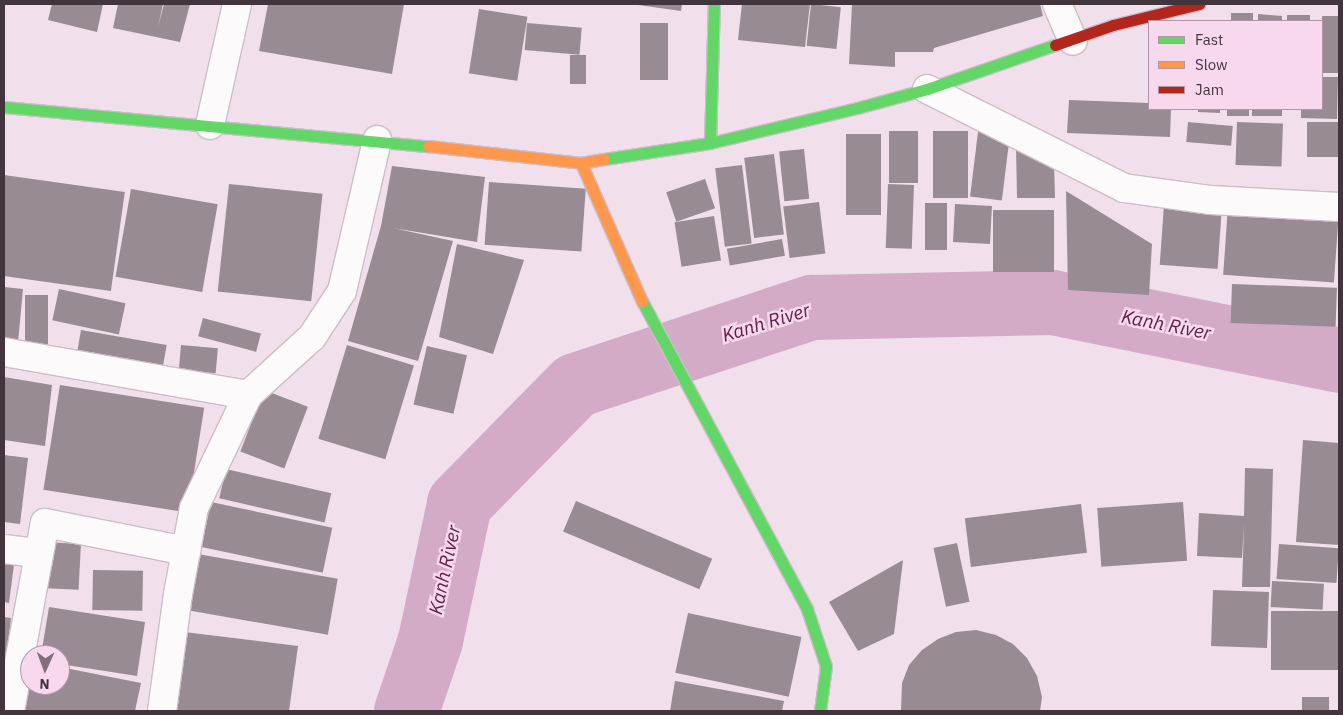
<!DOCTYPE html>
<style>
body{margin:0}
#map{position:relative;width:1343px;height:715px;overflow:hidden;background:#f1dfeb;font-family:"IBM Plex Sans",sans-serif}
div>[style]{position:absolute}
.river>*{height:65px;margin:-32.5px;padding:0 32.5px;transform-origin:32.5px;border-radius:32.5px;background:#d4abc7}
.building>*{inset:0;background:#988b94;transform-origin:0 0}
.roads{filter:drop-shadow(1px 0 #cbbec7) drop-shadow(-1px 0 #cbbec7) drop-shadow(0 1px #cbbec7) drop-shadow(0 -1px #cbbec7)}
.street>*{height:28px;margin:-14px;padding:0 14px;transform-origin:14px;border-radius:14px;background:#fdfafc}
.fast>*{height:11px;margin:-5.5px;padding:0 5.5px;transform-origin:5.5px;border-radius:5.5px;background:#63d668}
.slow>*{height:11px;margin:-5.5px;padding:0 5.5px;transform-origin:5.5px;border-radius:5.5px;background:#ff974d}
.jam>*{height:11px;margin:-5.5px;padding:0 5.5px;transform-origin:5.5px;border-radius:5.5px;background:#b3261e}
span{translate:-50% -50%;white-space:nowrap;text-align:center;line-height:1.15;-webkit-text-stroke:5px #f8d8ed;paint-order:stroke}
.water-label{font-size:19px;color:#5c204d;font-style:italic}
.frame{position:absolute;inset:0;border:5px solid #42353d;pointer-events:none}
.legend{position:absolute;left:1148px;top:20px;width:175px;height:90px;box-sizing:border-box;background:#f8d8ed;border:1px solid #af97a7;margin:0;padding:6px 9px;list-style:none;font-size:15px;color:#42353d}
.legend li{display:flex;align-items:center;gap:10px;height:25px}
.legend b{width:25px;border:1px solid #af97a7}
.north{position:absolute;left:20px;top:645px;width:50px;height:50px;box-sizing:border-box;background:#f8d8ed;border:1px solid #af97a7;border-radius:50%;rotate:182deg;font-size:14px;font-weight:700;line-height:20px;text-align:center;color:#42353d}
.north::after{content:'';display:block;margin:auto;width:18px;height:22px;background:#7f707a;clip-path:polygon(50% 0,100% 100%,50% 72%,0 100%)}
</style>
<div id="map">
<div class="river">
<div style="left:406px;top:711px;width:75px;rotate:-71.3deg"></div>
<div style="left:430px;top:640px;width:140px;rotate:-78deg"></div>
<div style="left:459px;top:503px;width:165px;rotate:-45.5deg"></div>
<div style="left:575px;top:385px;width:249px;rotate:-18.3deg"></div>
<div style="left:811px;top:307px;width:241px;rotate:-1.2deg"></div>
<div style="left:1052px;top:302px;width:293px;rotate:11.4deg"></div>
</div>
<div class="building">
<div style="clip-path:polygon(52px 4px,103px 4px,97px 32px,48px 20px)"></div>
<div style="clip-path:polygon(118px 4px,163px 4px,158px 27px,164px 4px,190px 4px,180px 42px,113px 28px)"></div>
<div style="clip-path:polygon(268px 4px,404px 4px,392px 74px,259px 51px)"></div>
<div style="clip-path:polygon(631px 4px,682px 4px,681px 11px)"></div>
<div style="clip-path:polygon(742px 4px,810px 4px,805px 47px,738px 40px)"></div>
<div style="left:811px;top:4px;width:30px;height:42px;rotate:6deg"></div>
<div style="clip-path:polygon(852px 4px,1040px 4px,1043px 16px,934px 48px,933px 52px,895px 52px,895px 67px,849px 64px)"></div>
<div style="left:479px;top:9px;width:49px;height:65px;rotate:9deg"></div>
<div style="left:1231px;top:13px;width:22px;height:8px"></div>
<div style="clip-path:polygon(1258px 14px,1282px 16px,1282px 21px,1258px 21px)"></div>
<div style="left:1287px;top:15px;width:23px;height:6px"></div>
<div style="left:1322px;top:16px;width:17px;height:57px"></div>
<div style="left:527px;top:23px;width:55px;height:27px;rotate:5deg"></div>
<div style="left:640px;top:23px;width:28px;height:57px"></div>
<div style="left:570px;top:55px;width:16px;height:29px"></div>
<div style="clip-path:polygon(1322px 77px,1338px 77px,1337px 119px,1301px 118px,1301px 109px,1322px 109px)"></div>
<div style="clip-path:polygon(1069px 100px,1149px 103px,1149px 109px,1171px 109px,1170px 137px,1067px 133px)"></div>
<div style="clip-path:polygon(1198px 109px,1220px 109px,1220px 113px,1198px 112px)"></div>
<div style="left:1227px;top:109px;width:22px;height:7px"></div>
<div style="left:1252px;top:109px;width:30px;height:7px"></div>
<div style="left:1188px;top:122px;width:45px;height:20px;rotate:5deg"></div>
<div style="left:1237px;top:122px;width:46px;height:43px;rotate:2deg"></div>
<div style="left:1339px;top:122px;width:35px;height:32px;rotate:90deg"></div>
<div style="left:889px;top:131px;width:29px;height:52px"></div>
<div style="left:933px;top:131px;width:35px;height:67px"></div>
<div style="left:978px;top:132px;width:32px;height:65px;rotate:7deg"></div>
<div style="left:846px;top:134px;width:35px;height:81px"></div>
<div style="clip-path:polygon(1016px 144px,1054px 162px,1055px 198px,1017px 198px)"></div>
<div style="left:804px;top:149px;width:50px;height:25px;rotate:84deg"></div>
<div style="left:774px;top:154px;width:81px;height:30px;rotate:83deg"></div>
<div style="left:742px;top:165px;width:79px;height:27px;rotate:83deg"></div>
<div style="clip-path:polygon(392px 166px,485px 177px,477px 242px,393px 228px,453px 241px,418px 361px,348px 341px,381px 226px)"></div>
<div style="left:4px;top:175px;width:122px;height:100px;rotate:8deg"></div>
<div style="left:705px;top:179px;width:31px;height:41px;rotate:71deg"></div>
<div style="left:489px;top:182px;width:97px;height:63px;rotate:4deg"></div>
<div style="left:229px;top:184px;width:94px;height:108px;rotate:6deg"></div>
<div style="left:888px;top:184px;width:26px;height:64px;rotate:2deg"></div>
<div style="left:131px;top:189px;width:88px;height:89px;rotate:10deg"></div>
<div style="clip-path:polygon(1066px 191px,1152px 244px,1149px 295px,1068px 290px)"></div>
<div style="left:819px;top:202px;width:52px;height:36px;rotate:83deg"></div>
<div style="left:925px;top:203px;width:22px;height:47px"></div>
<div style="left:955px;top:204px;width:37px;height:38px;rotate:3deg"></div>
<div style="left:1164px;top:204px;width:58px;height:61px;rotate:4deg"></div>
<div style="left:1228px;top:206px;width:111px;height:69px;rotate:4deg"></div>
<div style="left:1054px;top:210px;width:62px;height:61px;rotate:90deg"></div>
<div style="left:714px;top:216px;width:45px;height:40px;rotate:81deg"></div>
<div style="left:782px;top:239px;width:17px;height:56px;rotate:80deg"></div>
<div style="clip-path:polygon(457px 244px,524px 260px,493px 354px,439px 337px)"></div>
<div style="left:1232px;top:284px;width:105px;height:39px;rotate:2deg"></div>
<div style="clip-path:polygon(4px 287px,23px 289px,18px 342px,4px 340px)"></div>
<div style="left:59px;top:289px;width:68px;height:32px;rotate:12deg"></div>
<div style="left:25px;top:295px;width:23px;height:51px"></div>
<div style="left:203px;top:318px;width:60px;height:19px;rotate:15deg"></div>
<div style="left:81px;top:330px;width:87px;height:21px;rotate:10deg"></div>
<div style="left:181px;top:345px;width:37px;height:25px;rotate:5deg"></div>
<div style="left:347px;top:345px;width:70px;height:98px;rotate:17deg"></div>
<div style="left:427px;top:346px;width:41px;height:60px;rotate:13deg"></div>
<div style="clip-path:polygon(4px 377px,52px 385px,45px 446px,4px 440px)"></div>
<div style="left:60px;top:385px;width:146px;height:106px;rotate:9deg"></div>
<div style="left:264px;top:390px;width:47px;height:66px;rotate:21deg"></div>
<div style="clip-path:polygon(1303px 440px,1339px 443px,1339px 545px,1296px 542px)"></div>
<div style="clip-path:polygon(4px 455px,28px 458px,20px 524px,4px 522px)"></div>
<div style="clip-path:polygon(1245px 468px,1273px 469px,1270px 587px,1242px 587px,1244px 524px,1242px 558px,1197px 556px,1199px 513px,1244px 516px)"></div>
<div style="left:226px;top:469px;width:108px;height:30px;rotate:13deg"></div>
<div style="left:576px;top:501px;width:148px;height:33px;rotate:23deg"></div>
<div style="left:211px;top:502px;width:124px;height:46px;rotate:12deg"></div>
<div style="left:1183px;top:502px;width:59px;height:86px;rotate:86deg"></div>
<div style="left:1081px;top:504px;width:49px;height:117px;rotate:83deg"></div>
<div style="left:44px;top:542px;width:37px;height:46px;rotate:3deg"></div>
<div style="left:957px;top:543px;width:60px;height:24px;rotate:78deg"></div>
<div style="left:1279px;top:544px;width:60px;height:35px;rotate:4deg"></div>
<div style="left:192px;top:553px;width:148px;height:57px;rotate:10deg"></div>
<div style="clip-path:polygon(4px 556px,15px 557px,9px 603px,4px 602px)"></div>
<div style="clip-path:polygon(903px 560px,894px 634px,858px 651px,829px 602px)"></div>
<div style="left:93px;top:570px;width:50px;height:40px;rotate:1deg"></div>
<div style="left:1272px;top:581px;width:52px;height:26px;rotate:3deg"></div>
<div style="left:1213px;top:590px;width:56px;height:56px;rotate:2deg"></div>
<div style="clip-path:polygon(49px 607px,145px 622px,137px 676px,60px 664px,60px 655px,41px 655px)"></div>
<div style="left:1271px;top:611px;width:68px;height:59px"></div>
<div style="left:688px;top:613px;width:116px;height:61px;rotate:12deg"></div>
<div style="clip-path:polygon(4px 617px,11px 618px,7px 654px,4px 654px)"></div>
<div style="clip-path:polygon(976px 630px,996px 635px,1013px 644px,1027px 658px,1037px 676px,1042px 697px,1040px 711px,901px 711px,902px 683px,909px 665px,922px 650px,938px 639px,956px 632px)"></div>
<div style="clip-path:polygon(176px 631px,298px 646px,289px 711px,165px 711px)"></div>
<div style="clip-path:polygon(30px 662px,30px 685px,60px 685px,60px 667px,141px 683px,135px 711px,17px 711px)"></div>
<div style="clip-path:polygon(675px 681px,784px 701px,782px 711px,670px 711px)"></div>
<div style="left:1302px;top:697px;width:27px;height:14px"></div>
</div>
<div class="roads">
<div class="street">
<div style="left:1057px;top:4px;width:40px;rotate:66.6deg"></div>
<div style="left:927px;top:89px;width:220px;rotate:26.7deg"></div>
<div style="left:1124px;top:188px;width:88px;rotate:7.9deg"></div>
<div style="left:1211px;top:200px;width:128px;rotate:3.1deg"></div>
<div style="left:210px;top:125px;width:124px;rotate:-77.4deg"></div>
<div style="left:4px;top:352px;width:248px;rotate:10deg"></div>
<div style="left:4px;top:549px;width:35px;rotate:7deg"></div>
<div style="left:10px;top:711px;width:191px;rotate:-79.5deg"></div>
<div style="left:45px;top:523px;width:144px;rotate:11.2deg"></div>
<div style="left:162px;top:711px;width:118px;rotate:-82.2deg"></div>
<div style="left:178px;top:594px;width:87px;rotate:-79.5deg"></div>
<div style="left:194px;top:508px;width:125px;rotate:-64.5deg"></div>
<div style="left:248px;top:395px;width:86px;rotate:-42.2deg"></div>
<div style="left:312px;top:337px;width:55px;rotate:-56.9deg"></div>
<div style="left:342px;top:291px;width:155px;rotate:-76.9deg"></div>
</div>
<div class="fast">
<div style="left:4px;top:107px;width:426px;rotate:5.3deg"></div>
<div style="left:710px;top:143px;width:139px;rotate:-88.4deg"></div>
<div style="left:604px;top:159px;width:107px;rotate:-8.6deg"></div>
<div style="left:710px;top:143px;width:151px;rotate:-13.4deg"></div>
<div style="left:857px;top:108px;width:73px;rotate:-15.2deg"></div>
<div style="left:927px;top:89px;width:135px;rotate:-19deg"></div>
<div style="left:642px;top:301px;width:349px;rotate:61.8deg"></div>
<div style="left:807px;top:609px;width:60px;rotate:71.6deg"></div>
<div style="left:826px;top:666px;width:45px;rotate:97.6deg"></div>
</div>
<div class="slow">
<div style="left:428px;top:146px;width:154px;rotate:6.3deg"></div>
<div style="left:581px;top:163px;width:23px;rotate:-10deg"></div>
<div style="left:581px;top:163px;width:151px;rotate:66.2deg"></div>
</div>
<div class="jam">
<div style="left:1055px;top:45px;width:61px;rotate:-19deg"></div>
<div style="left:1113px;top:25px;width:89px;rotate:-13.7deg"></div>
</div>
</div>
<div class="water-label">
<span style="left:766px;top:323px;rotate:-17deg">Kanh River</span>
<span style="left:1166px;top:325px;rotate:11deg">Kanh River</span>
<span style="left:445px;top:570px;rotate:-78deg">Kanh River</span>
</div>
<div class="frame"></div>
<ul class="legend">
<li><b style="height:6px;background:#63d668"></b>Fast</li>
<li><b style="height:6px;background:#ff974d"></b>Slow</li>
<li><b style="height:6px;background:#b3261e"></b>Jam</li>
</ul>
<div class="north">N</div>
</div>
